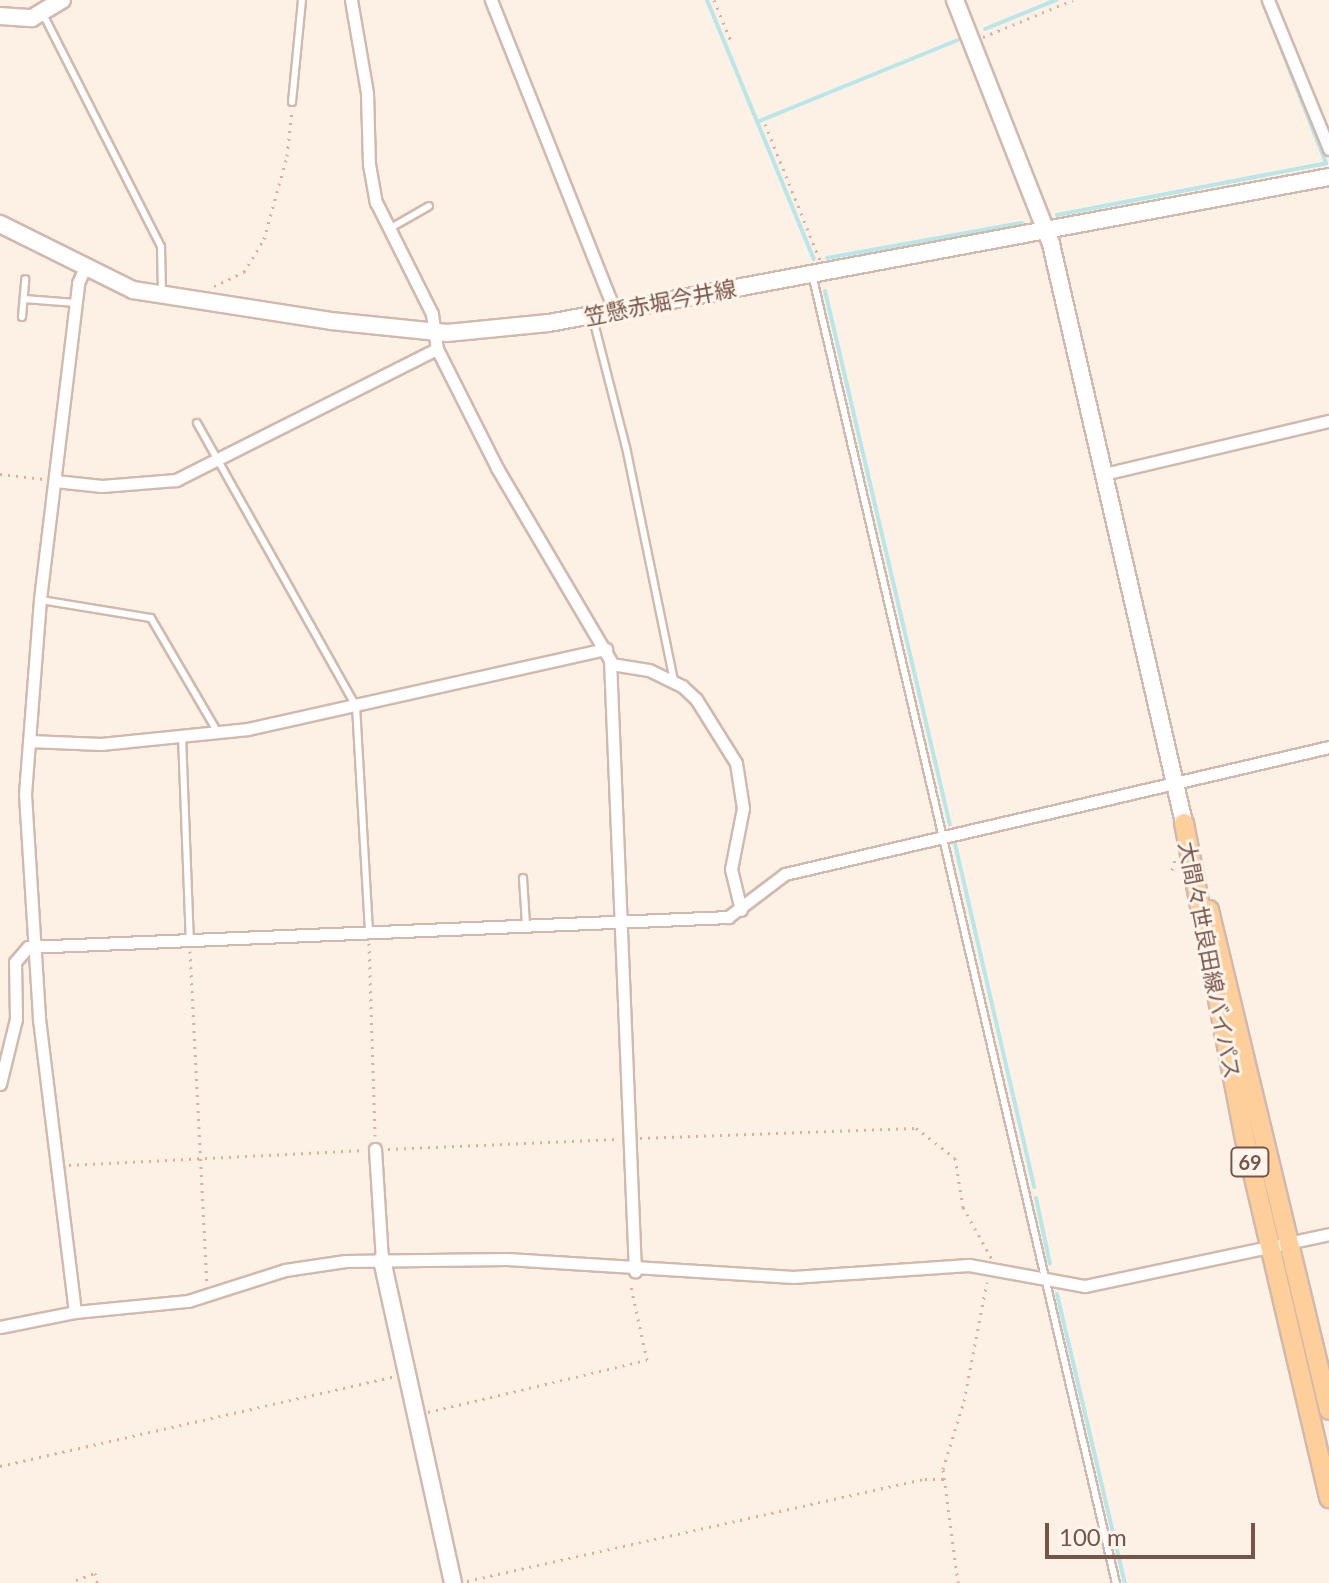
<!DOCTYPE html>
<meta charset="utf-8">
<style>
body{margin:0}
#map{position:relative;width:1329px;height:1583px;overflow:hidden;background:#fdf1e5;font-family:Lato,"Noto Sans JP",sans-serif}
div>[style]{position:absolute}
.stream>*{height:4px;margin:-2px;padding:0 2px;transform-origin:2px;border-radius:2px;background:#b9e6e8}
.path>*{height:3px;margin-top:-1.5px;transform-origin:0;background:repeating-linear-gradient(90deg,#d9af9e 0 2px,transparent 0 8px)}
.roads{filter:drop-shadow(2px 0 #d1b9ad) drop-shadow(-2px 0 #d1b9ad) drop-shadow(0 2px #d1b9ad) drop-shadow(0 -2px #d1b9ad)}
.lane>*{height:6px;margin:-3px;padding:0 3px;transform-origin:3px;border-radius:3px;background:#fff}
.street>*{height:11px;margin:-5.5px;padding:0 5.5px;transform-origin:5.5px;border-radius:5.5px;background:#fff}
.secondary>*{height:16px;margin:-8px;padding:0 8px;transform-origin:8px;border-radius:8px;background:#fff}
.primary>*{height:18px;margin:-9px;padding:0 9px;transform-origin:9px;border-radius:9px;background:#fece9b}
span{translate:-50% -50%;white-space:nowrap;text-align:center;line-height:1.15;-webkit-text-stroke:6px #fff5ec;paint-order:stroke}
.shield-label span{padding:2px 6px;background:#fff5ec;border:2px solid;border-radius:6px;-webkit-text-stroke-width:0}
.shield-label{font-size:20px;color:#775449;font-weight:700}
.street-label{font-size:22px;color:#775449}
.scale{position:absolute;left:1045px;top:1523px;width:210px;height:36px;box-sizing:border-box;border:4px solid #775449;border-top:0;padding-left:10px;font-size:24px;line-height:28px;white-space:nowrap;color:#775449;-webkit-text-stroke:6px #fff5ec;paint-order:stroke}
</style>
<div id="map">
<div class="stream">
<div style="left:707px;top:0;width:280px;rotate:67.6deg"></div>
<div style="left:985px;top:29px;width:77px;rotate:-22.2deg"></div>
<div style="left:757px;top:122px;width:219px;rotate:-22.2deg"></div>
<div style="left:1057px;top:215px;width:274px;rotate:-10.9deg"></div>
<div style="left:1326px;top:163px;width:175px;rotate:-111.4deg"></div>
<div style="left:827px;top:258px;width:198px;rotate:-10.2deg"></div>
<div style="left:825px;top:291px;width:548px;rotate:76.83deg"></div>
<div style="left:955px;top:844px;width:352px;rotate:77deg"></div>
<div style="left:1036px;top:1198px;width:67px;rotate:78deg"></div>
<div style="left:1057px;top:1294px;width:297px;rotate:76.8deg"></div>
</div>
<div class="path">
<div style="left:714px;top:0;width:44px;rotate:67.5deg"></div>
<div style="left:983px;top:37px;width:97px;rotate:-22.3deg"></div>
<div style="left:765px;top:124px;width:147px;rotate:68deg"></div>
<div style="left:214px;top:286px;width:33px;rotate:-25deg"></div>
<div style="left:244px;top:272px;width:39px;rotate:-59deg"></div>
<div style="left:264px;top:239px;width:86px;rotate:-74.5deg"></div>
<div style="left:287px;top:156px;width:46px;rotate:-83.8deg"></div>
<div style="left:0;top:474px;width:44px;rotate:6.5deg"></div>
<div style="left:1172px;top:870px;width:11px;rotate:-75deg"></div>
<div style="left:369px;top:943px;width:193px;rotate:88.2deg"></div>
<div style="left:190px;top:951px;width:332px;rotate:87.1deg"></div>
<div style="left:640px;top:1138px;width:276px;rotate:-2.1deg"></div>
<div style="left:916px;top:1128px;width:49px;rotate:37.6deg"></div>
<div style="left:955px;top:1158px;width:50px;rotate:80.7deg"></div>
<div style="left:963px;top:1207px;width:60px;rotate:60.9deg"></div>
<div style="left:388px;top:1149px;width:228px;rotate:-2.5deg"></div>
<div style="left:69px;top:1165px;width:296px;rotate:-2.9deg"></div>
<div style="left:428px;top:1412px;width:225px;rotate:-13.4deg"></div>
<div style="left:647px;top:1360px;width:80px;rotate:-102.3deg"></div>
<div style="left:0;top:1466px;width:405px;rotate:-12.8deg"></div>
<div style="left:76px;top:1580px;width:20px;rotate:-20deg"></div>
<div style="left:95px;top:1573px;width:10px;rotate:79deg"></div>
<div style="left:467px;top:1581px;width:469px;rotate:-12.6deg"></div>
<div style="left:925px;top:1479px;width:19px"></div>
<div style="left:958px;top:1583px;width:115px;rotate:-97.5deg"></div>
<div style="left:943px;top:1469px;width:71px;rotate:-72.8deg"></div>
<div style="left:964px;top:1401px;width:121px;rotate:-79.1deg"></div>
</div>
<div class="roads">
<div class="lane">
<div style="left:43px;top:14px;width:261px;rotate:63.1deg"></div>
<div style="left:161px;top:247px;width:45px;rotate:88.7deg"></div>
<div style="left:292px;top:102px;width:102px;rotate:-84.4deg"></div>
<div style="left:389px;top:229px;width:46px;rotate:-29.9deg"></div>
<div style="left:812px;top:274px;width:1344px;rotate:76.93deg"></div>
<div style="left:24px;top:299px;width:52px;rotate:4.4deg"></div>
<div style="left:592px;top:315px;width:136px;rotate:75.6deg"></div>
<div style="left:626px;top:447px;width:238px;rotate:78.4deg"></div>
<div style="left:22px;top:317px;width:38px;rotate:-85deg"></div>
<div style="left:197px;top:423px;width:325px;rotate:60.7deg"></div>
<div style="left:356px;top:706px;width:226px;rotate:86.7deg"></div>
<div style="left:41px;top:600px;width:111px;rotate:9.3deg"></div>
<div style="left:151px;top:618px;width:131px;rotate:59.7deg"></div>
<div style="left:182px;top:736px;width:204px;rotate:87.8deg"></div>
<div style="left:523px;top:878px;width:47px;rotate:86.3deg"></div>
</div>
<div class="street">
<div style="left:351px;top:0;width:94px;rotate:80.2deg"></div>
<div style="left:367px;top:93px;width:71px;rotate:88.4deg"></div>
<div style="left:369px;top:164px;width:39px;rotate:80deg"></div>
<div style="left:376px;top:202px;width:125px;rotate:63.4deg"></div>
<div style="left:432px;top:314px;width:35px;rotate:82deg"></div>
<div style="left:437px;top:349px;width:133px;rotate:63.2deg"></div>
<div style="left:497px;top:468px;width:223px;rotate:59.5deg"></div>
<div style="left:610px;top:660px;width:612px;rotate:87.66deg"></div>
<div style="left:491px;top:0;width:335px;rotate:68.3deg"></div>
<div style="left:1268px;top:0;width:161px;rotate:67.7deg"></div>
<div style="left:1104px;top:474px;width:231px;rotate:-13.3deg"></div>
<div style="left:55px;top:481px;width:47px;rotate:6.1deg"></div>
<div style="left:102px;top:486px;width:74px;rotate:-4.6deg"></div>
<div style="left:176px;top:480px;width:292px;rotate:-26.7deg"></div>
<div style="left:611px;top:664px;width:38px;rotate:9deg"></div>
<div style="left:649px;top:670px;width:37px;rotate:26deg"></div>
<div style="left:682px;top:686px;width:19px;rotate:43deg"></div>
<div style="left:696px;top:699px;width:75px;rotate:58deg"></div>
<div style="left:736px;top:763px;width:46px;rotate:81.2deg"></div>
<div style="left:743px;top:808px;width:62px;rotate:101.1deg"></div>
<div style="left:731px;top:869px;width:42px;rotate:76.3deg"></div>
<div style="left:29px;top:741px;width:72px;rotate:2.4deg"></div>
<div style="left:101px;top:744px;width:148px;rotate:-5.8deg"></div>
<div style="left:248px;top:729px;width:367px;rotate:-12.6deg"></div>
<div style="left:0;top:1084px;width:67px;rotate:-76.2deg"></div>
<div style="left:16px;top:1019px;width:57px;rotate:-91deg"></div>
<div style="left:15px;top:962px;width:20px;rotate:-49deg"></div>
<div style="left:28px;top:947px;width:701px;rotate:-2.45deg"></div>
<div style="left:728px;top:917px;width:71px;rotate:-37deg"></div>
<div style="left:785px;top:874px;width:559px;rotate:-13.14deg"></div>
<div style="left:375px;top:1149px;width:111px;rotate:86.4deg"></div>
<div style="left:75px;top:1312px;width:297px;rotate:-97deg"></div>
<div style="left:39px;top:1017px;width:223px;rotate:-93.6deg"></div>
<div style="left:25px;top:794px;width:196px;rotate:-85.6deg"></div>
<div style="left:40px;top:599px;width:318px;rotate:-83.1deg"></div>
<div style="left:78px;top:283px;width:17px;rotate:-66deg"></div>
<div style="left:0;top:1327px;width:76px;rotate:-11.3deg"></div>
<div style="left:75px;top:1312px;width:114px;rotate:-5.6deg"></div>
<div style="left:188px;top:1301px;width:102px;rotate:-17.7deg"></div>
<div style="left:285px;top:1270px;width:61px;rotate:-8.5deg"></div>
<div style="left:345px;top:1261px;width:162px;rotate:-0.7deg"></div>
<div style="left:507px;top:1259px;width:287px;rotate:3.6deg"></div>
<div style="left:793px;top:1277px;width:176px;rotate:-3.9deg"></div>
<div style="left:969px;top:1265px;width:118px;rotate:10.3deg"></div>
<div style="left:1085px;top:1286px;width:249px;rotate:-12deg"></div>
</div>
<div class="secondary">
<div style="left:955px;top:0;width:262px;rotate:68.5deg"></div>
<div style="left:1051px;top:244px;width:594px;rotate:77.06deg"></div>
<div style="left:0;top:16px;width:32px;rotate:4deg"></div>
<div style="left:32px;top:18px;width:35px;rotate:-31deg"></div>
<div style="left:0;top:224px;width:148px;rotate:26.4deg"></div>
<div style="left:133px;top:290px;width:200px;rotate:8.9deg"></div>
<div style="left:331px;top:321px;width:117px;rotate:5.9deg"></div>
<div style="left:447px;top:333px;width:102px;rotate:-5.6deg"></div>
<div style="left:549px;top:323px;width:794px;rotate:-10.6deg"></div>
<div style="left:382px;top:1260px;width:331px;rotate:77.6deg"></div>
</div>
<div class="primary">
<div style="left:1184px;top:823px;width:322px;rotate:79.1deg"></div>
<div style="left:1245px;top:1139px;width:369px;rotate:76.8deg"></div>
<div style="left:1209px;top:910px;width:514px;rotate:76.5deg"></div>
</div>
</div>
<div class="shield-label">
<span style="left:1250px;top:1162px">69</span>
</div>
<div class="street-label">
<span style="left:660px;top:302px;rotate:-11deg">笠懸赤堀今井線</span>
<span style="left:1210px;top:960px;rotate:79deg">大間々世良田線バイパス</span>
</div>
<div class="scale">100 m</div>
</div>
